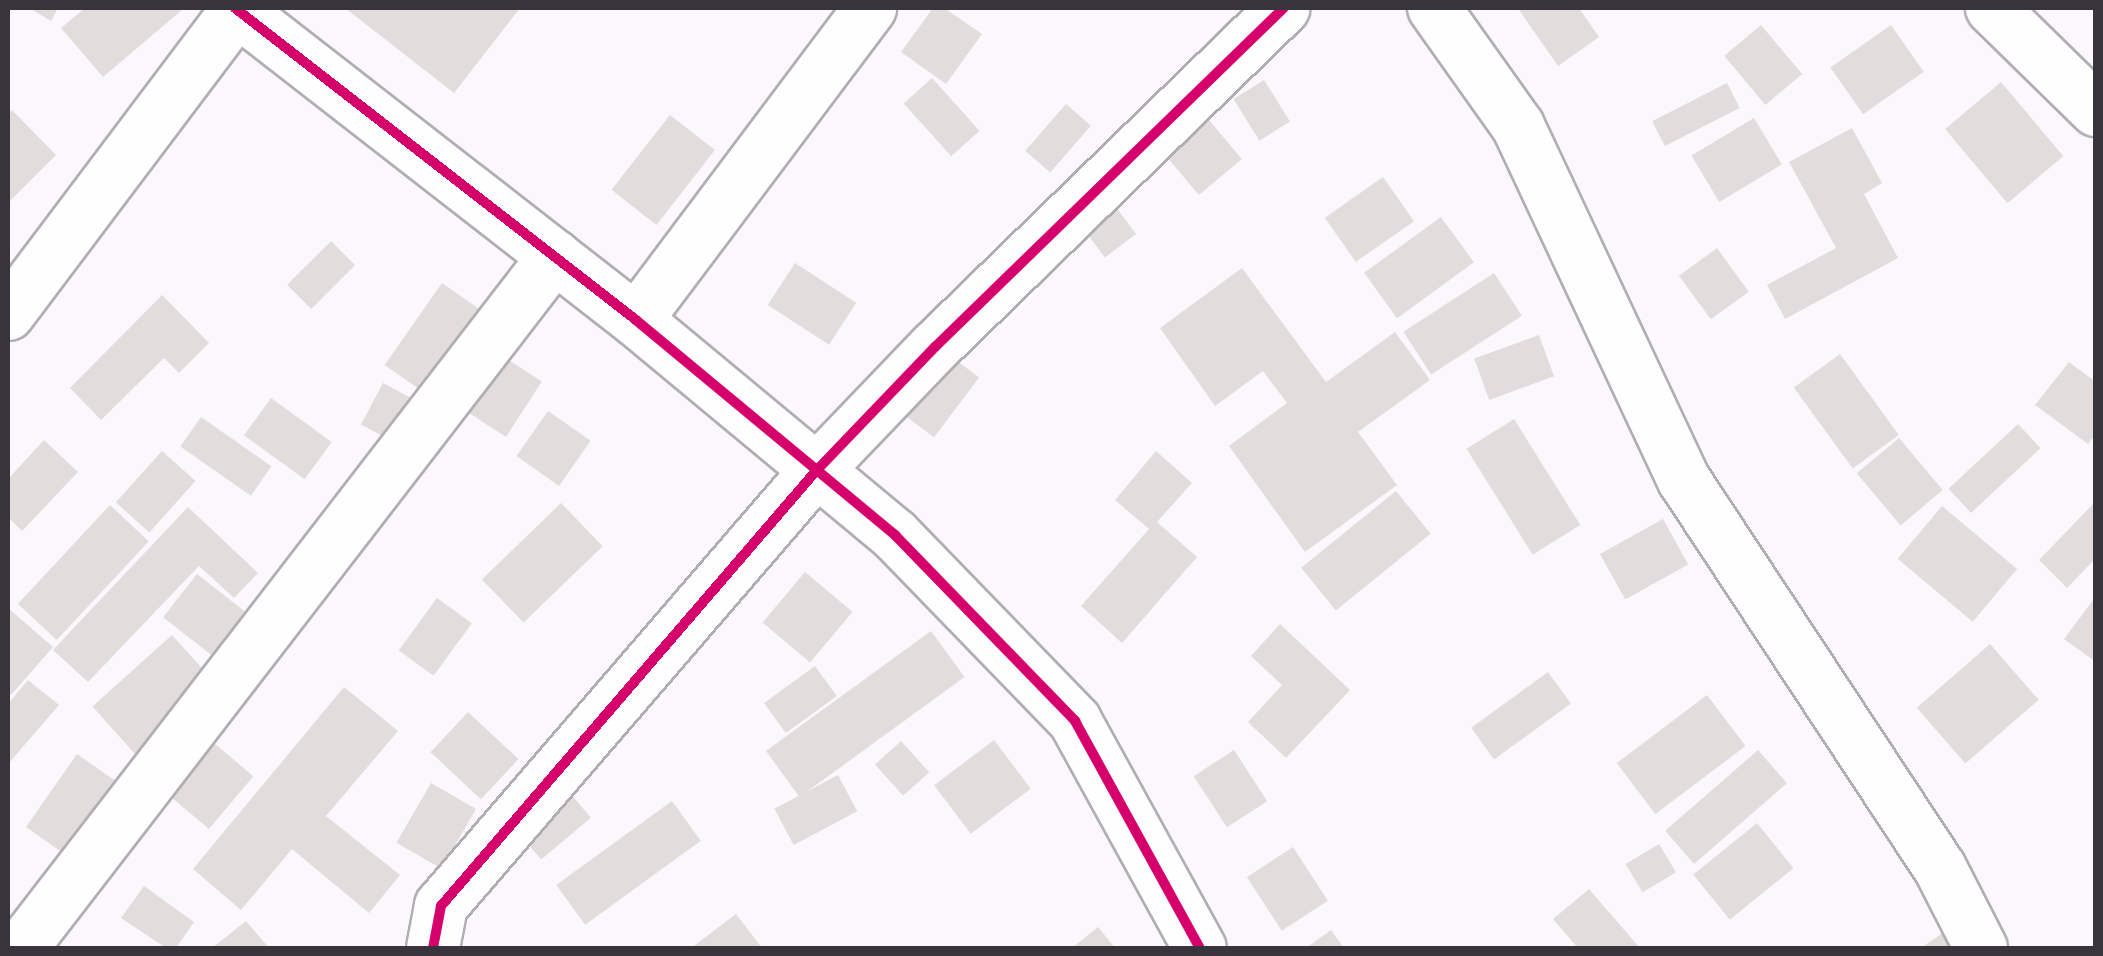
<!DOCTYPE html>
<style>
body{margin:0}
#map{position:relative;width:2103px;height:956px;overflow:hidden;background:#faf8fc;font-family:"Archivo Narrow",sans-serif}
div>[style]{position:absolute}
.building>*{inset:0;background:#e2dcdd;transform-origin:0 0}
.roads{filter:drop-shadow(2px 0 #b1aeb3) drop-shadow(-2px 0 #b1aeb3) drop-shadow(0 2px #b1aeb3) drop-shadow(0 -2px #b1aeb3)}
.minor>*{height:52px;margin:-26px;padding:0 26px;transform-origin:26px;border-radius:26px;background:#fefeff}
.cycleway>*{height:10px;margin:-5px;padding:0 5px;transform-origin:5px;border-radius:5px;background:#d6006c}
span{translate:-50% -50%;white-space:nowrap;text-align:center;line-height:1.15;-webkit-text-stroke:9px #faf6fe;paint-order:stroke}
.frame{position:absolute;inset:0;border:10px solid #38343c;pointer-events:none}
</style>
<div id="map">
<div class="building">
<div style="clip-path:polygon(29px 8px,58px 8px,51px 21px)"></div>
<div style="clip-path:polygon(85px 8px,180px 8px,182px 10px,103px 77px,61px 28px)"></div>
<div style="clip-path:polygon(345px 8px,520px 8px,454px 93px)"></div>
<div style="clip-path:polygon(933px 8px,944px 8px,982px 34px,946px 84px,901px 52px)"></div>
<div style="clip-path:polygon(1522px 8px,1579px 8px,1599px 37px,1558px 66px,1519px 10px)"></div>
<div style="left:1761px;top:25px;width:64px;height:48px;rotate:50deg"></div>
<div style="left:1891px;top:25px;width:57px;height:74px;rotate:55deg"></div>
<div style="left:932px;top:78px;width:71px;height:38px;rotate:48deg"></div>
<div style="left:1264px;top:80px;width:49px;height:36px;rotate:58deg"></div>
<div style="left:2001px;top:82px;width:97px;height:73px;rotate:50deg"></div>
<div style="left:1727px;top:83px;width:28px;height:84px;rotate:63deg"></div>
<div style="left:1066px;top:104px;width:33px;height:62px;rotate:41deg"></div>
<div style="clip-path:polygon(12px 110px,56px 155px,8px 203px,8px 115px)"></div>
<div style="left:670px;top:115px;width:57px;height:95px;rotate:38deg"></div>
<div style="left:1754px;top:118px;width:54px;height:73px;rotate:59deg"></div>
<div style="left:1209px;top:120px;width:51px;height:56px;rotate:50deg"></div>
<div style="clip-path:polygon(1852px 128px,1882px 183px,1864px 194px,1898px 258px,1785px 319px,1767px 285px,1836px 248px,1789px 162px)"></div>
<div style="left:1383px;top:177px;width:54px;height:71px;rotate:55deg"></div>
<div style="left:1112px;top:202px;width:40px;height:39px;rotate:53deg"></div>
<div style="left:1441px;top:217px;width:56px;height:95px;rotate:54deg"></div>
<div style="left:331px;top:241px;width:34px;height:62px;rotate:45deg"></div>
<div style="left:1717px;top:248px;width:54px;height:47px;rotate:54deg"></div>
<div style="left:795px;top:263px;width:73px;height:50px;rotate:33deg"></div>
<div style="clip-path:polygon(1242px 268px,1326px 382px,1395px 332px,1430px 380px,1358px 432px,1397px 485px,1305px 552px,1229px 446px,1287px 403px,1263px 371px,1215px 406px,1160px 328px)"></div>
<div style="left:1494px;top:273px;width:51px;height:108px;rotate:57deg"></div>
<div style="left:442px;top:283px;width:49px;height:100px;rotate:35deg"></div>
<div style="clip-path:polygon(162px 295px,209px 343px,179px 373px,164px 358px,101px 420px,70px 388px)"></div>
<div style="left:1539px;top:335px;width:44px;height:69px;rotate:70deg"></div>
<div style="left:484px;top:344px;width:69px;height:66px;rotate:33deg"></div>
<div style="left:948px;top:354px;width:39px;height:75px;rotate:37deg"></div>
<div style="left:1840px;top:354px;width:100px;height:57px;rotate:54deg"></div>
<div style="clip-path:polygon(2069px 362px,2096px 382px,2096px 434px,2088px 444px,2035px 405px)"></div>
<div style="left:383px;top:383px;width:36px;height:47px;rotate:28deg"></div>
<div style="left:271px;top:398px;width:75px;height:46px;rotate:36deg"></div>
<div style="left:548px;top:411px;width:52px;height:55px;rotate:35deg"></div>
<div style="left:201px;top:417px;width:86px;height:36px;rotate:35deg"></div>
<div style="left:1514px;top:419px;width:125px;height:56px;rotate:58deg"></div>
<div style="left:2018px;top:424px;width:33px;height:95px;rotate:47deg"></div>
<div style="left:1899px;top:438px;width:68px;height:55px;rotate:50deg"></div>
<div style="clip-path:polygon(44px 440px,78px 472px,22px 531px,8px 517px,8px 479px)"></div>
<div style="left:162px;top:451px;width:45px;height:69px;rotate:42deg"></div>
<div style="clip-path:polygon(1156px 451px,1192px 483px,1157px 522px,1197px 557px,1122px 643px,1081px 606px,1149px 529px,1115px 500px)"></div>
<div style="left:1396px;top:491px;width:55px;height:122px;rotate:51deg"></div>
<div style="clip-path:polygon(2096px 501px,2096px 558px,2067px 588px,2039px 560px)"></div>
<div style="left:561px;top:503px;width:60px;height:110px;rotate:46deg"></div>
<div style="left:110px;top:505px;width:53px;height:135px;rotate:43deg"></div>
<div style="left:1942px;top:506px;width:98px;height:69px;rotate:40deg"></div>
<div style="clip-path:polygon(188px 507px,258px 573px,234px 598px,199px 566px,88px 682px,53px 650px)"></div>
<div style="left:1663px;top:519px;width:52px;height:72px;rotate:61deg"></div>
<div style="left:805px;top:572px;width:62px;height:66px;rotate:40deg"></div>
<div style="left:197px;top:574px;width:73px;height:55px;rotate:38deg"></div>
<div style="clip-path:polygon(2096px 596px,2096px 662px,2064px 639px)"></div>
<div style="left:437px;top:598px;width:43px;height:65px;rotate:36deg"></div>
<div style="clip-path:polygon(8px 608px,53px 647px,11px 695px,8px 692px)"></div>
<div style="clip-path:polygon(1280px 624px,1350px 690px,1286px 758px,1248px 722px,1282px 685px,1251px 656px)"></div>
<div style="left:931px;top:631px;width:57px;height:204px;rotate:54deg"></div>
<div style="left:172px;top:635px;width:67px;height:107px;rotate:48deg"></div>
<div style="left:1990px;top:644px;width:74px;height:97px;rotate:49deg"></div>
<div style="left:815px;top:666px;width:37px;height:63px;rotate:54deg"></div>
<div style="left:1548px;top:672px;width:39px;height:95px;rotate:54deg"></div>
<div style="clip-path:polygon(28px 680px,59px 705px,8px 764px,8px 704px)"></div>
<div style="clip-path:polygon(344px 687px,398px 731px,326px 816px,400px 875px,369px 913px,292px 849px,241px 910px,193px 869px)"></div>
<div style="left:1707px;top:695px;width:64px;height:113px;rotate:53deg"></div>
<div style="left:468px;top:712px;width:69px;height:55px;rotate:43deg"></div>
<div style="left:994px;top:740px;width:61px;height:75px;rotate:53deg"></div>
<div style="left:901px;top:741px;width:42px;height:35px;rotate:48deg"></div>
<div style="left:215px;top:744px;width:50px;height:69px;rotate:40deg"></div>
<div style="left:1234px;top:750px;width:61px;height:48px;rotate:57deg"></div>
<div style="left:1758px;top:750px;width:44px;height:123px;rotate:49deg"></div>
<div style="left:77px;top:754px;width:51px;height:89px;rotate:35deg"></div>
<div style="left:838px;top:775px;width:41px;height:72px;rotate:62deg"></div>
<div style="left:431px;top:783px;width:52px;height:69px;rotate:30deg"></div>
<div style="left:571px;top:794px;width:31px;height:65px;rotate:50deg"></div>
<div style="left:672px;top:801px;width:49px;height:143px;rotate:54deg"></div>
<div style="left:1757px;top:823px;width:58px;height:82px;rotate:51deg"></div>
<div style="left:1659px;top:844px;width:33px;height:39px;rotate:59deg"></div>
<div style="left:1293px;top:847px;width:64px;height:55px;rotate:57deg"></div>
<div style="clip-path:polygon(144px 886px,194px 922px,176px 948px,166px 948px,121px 918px)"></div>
<div style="clip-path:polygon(1589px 889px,1640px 948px,1578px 948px,1553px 919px)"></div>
<div style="clip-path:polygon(736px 914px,762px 948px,691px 948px)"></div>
<div style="clip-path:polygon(246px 921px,269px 948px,212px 948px)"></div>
<div style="clip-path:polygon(1098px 927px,1115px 948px,1072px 948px)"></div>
<div style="clip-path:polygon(1331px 930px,1344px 948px,1306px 948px)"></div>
<div style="clip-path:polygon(1944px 932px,1956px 948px,1921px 948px)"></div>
</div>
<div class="roads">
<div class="minor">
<div style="left:235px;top:8px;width:508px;rotate:37.88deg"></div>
<div style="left:636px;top:320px;width:337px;rotate:39.7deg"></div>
<div style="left:895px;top:535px;width:259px;rotate:45.9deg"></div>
<div style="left:1075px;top:721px;width:259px;rotate:61.2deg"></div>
<div style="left:1434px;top:8px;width:145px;rotate:54.6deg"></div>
<div style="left:1518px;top:126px;width:391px;rotate:64.9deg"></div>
<div style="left:1684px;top:480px;width:465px;rotate:56.6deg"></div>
<div style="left:1940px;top:868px;width:90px;rotate:62.9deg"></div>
<div style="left:1992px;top:8px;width:146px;rotate:44.4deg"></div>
<div style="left:8px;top:314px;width:383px;rotate:-53deg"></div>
<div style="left:636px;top:320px;width:390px;rotate:-53.1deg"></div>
<div style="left:26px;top:942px;width:866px;rotate:-52.36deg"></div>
<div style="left:433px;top:948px;width:43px;rotate:-79.2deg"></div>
<div style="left:441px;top:906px;width:574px;rotate:-49.24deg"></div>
<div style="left:816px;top:471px;width:172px;rotate:-46.2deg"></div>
<div style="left:935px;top:347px;width:486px;rotate:-44.2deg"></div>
</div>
</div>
<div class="cycleway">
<div style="left:235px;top:8px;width:508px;rotate:37.88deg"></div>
<div style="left:636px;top:320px;width:337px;rotate:39.7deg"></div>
<div style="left:895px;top:535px;width:259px;rotate:45.9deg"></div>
<div style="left:1075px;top:721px;width:259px;rotate:61.2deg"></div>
<div style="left:433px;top:948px;width:43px;rotate:-79.2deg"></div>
<div style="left:441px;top:906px;width:574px;rotate:-49.24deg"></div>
<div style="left:816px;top:471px;width:172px;rotate:-46.2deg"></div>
<div style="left:935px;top:347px;width:486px;rotate:-44.2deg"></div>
</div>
<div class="frame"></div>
</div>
